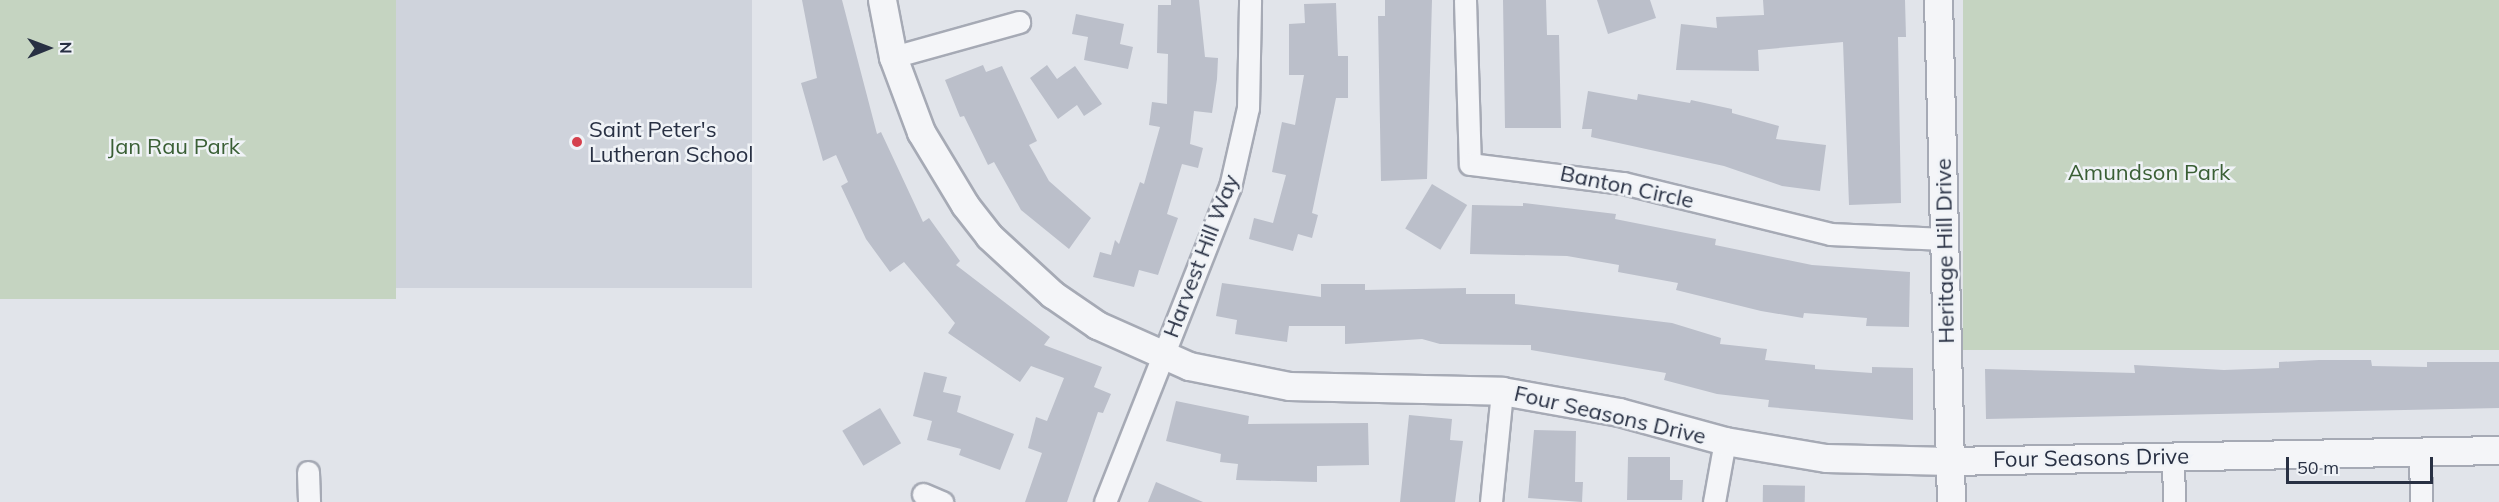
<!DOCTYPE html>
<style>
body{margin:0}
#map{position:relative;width:2499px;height:502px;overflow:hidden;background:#e1e4ea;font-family:Mulish,sans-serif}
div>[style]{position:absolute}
.built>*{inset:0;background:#cfd3dc;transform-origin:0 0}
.green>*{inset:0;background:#c5d4c1;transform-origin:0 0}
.building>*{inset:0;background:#bbbfca;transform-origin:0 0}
.roads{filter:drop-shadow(2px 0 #a6aab5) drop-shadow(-2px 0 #a6aab5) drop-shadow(0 2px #a6aab5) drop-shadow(0 -2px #a6aab5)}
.minor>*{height:21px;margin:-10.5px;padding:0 10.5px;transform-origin:10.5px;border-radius:10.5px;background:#f4f5f8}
.tertiary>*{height:27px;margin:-13.5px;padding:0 13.5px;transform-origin:13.5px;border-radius:13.5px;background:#f4f5f8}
.dots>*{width:16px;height:16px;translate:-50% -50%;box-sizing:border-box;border:3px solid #f0f3f7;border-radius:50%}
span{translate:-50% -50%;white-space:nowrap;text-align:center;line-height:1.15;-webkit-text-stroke:5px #f0f3f7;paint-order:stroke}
.poi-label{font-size:22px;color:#283043}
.left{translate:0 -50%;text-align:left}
.park-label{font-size:22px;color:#3a5f35}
.street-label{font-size:22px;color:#283043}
.north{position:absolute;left:18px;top:18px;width:60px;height:60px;-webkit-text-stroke:4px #f0f3f7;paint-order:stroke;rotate:89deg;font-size:16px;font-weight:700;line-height:24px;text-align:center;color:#283043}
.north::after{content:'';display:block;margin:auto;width:21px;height:27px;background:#283043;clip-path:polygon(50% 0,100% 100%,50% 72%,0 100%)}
.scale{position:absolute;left:2286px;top:457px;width:147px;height:27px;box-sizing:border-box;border:3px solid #283043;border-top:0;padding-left:8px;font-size:18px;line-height:21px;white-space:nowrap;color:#283043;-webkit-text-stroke:4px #f0f3f7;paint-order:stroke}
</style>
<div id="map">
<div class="built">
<div style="left:396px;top:0;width:356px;height:288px"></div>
</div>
<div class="green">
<div style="left:0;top:0;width:396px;height:299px"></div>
<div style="left:1963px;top:0;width:536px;height:350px"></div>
</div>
<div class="building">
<div style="clip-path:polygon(802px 0,842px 0,877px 134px,881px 132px,923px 222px,929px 218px,960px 261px,956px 265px,1050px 337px,1044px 345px,1102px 367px,1094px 387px,1111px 394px,1103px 413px,1098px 412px,1067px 502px,1025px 502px,1042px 453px,1028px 448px,1036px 417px,1047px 421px,1064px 378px,1031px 366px,1020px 382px,948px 333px,955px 323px,904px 262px,890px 272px,866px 239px,841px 186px,848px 182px,836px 155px,823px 161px,801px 83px,817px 78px)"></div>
<div style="clip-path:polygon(1171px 0,1199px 0,1205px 57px,1218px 58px,1217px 79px,1212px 113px,1194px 111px,1190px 144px,1203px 148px,1198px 168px,1182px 164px,1167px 214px,1178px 218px,1158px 275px,1139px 270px,1134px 287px,1093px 277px,1100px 252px,1111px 255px,1115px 240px,1119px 244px,1140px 182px,1144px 184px,1160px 127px,1149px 125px,1152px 102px,1167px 104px,1168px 54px,1157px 53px,1158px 5px,1171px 5px)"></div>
<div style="clip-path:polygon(1385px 0,1432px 0,1427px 179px,1381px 181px,1378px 16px,1385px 16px)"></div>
<div style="clip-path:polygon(1503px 0,1546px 0,1547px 35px,1559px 35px,1561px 128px,1505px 128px)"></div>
<div style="clip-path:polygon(1597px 0,1650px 0,1656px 18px,1608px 34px)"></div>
<div style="clip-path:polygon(1763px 0,1905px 0,1906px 37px,1898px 37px,1901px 203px,1849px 205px,1843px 42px,1758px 50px,1759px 71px,1676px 70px,1681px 24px,1717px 28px,1716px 17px,1764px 15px)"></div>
<div style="clip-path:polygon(1336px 3px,1338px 56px,1348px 56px,1348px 98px,1336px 98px,1312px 213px,1318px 215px,1312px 238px,1298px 234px,1293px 251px,1249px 239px,1254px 218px,1273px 223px,1286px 175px,1272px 172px,1282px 122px,1295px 125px,1304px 75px,1289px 75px,1289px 24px,1305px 23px,1304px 4px)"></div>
<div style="clip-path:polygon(1076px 14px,1124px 24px,1120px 44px,1133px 47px,1128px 69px,1084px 60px,1088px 37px,1072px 34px)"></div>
<div style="clip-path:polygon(983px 65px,986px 72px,1002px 66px,1037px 141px,1029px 145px,1049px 181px,1091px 218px,1069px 249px,1021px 210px,994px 162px,988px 165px,964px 116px,960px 117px,945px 80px)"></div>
<div style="clip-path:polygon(1047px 65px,1057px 79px,1075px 66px,1102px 104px,1084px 116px,1077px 105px,1058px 119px,1030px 78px)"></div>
<div style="clip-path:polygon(1588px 91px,1637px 100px,1638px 94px,1690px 103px,1691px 100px,1732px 109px,1732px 113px,1779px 126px,1776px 139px,1826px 145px,1820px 191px,1782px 186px,1724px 166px,1591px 137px,1592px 129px,1582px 129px)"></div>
<div style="left:1432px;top:184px;width:41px;height:52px;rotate:31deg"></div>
<div style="clip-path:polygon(1523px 203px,1616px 214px,1615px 219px,1716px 239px,1715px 245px,1812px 265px,1910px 272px,1909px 327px,1866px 326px,1867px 318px,1804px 313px,1803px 318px,1761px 311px,1676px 290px,1678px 283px,1618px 272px,1619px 265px,1567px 256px,1470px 254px,1472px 205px,1523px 206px)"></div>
<div style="clip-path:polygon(1222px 283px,1321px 297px,1321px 284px,1365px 284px,1365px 290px,1466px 288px,1466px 294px,1515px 294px,1515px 304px,1672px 323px,1721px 338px,1720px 344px,1767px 349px,1765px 360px,1815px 365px,1815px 369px,1872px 373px,1872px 367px,1913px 368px,1913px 420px,1768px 407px,1769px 400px,1717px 394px,1664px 380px,1666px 373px,1531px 350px,1531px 345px,1440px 344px,1422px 339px,1345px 344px,1345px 326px,1289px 326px,1287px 342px,1235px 334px,1237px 320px,1216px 316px)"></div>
<div style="clip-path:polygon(2319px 360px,2371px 360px,2372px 366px,2427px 367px,2427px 362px,2499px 362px,2499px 408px,1986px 419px,1985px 369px,2135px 373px,2134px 365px,2224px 370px,2279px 368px,2279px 362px)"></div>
<div style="clip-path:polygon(924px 372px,947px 377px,943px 392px,961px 396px,957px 412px,1014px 434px,1000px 470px,959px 455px,961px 449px,927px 440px,932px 421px,913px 416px)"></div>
<div style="clip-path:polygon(1176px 401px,1249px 416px,1248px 424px,1368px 423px,1369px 465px,1317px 466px,1317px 482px,1236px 480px,1238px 464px,1220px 462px,1221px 454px,1166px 441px)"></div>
<div style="left:880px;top:408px;width:41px;height:44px;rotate:59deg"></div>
<div style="clip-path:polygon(1409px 415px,1452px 419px,1450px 440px,1463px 441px,1455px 502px,1400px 502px)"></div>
<div style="clip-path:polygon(1534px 430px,1576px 431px,1575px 482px,1583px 482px,1582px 502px,1528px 498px)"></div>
<div style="clip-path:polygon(1628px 457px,1670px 457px,1670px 480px,1683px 480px,1682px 500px,1627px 500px)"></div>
<div style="clip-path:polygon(1156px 482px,1203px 502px,1148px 502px)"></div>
<div style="left:1763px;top:485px;width:42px;height:17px;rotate:1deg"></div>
</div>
<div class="roads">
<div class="minor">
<div style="left:1465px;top:0;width:164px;rotate:88.3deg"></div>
<div style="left:1470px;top:164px;width:154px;rotate:7.1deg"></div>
<div style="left:1623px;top:183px;width:213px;rotate:13.8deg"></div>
<div style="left:1830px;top:234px;width:115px;rotate:2.5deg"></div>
<div style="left:893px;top:57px;width:131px;rotate:-15.5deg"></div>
<div style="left:2420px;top:451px;width:51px;rotate:88.9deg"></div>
<div style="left:2173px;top:456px;width:46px;rotate:88.8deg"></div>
<div style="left:308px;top:472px;width:30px;rotate:88deg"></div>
<div style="left:923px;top:494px;width:21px;rotate:23deg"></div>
<div style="left:1105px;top:502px;width:339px;rotate:-68.4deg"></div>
<div style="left:1230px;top:187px;width:81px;rotate:-77.2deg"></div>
<div style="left:1248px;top:108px;width:108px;rotate:-88.9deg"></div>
<div style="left:1491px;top:502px;width:112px;rotate:-84.3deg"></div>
<div style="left:1714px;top:502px;width:62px;rotate:-79.8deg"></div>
</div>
<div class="tertiary">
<div style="left:882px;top:0;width:58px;rotate:79.1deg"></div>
<div style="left:893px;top:57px;width:80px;rotate:69.5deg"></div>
<div style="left:921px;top:132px;width:85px;rotate:58.9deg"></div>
<div style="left:965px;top:205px;width:39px;rotate:52deg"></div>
<div style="left:989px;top:236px;width:86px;rotate:42.6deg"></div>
<div style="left:1052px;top:294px;width:55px;rotate:34.6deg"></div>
<div style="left:1097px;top:325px;width:101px;rotate:24deg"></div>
<div style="left:1189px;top:366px;width:102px;rotate:11.3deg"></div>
<div style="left:1289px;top:386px;width:213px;rotate:1.3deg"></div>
<div style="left:1502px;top:391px;width:119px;rotate:10.2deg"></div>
<div style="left:1619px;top:412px;width:110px;rotate:15.3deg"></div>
<div style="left:1725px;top:441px;width:102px;rotate:9.6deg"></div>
<div style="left:1826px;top:458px;width:124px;rotate:1.4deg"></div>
<div style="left:1950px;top:461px;width:549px;rotate:-1.15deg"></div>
<div style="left:1938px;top:0;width:502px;rotate:88.52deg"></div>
</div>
</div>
<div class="dots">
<div style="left:577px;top:142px;background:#d5404d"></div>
</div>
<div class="poi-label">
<span class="left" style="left:589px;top:142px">Saint Peter's<br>Lutheran School</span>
</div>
<div class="park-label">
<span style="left:174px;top:147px">Jan Rau Park</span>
<span style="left:2149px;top:173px">Amundson Park</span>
</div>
<div class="street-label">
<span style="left:1627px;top:187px;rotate:12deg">Banton Circle</span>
<span style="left:1945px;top:251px;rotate:-91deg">Heritage Hill Drive</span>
<span style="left:1201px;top:256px;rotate:-69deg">Harvest Hill Way</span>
<span style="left:1610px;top:415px;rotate:13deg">Four Seasons Drive</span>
<span style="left:2091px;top:458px;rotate:-1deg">Four Seasons Drive</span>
</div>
<div class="north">N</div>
<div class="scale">50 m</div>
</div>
